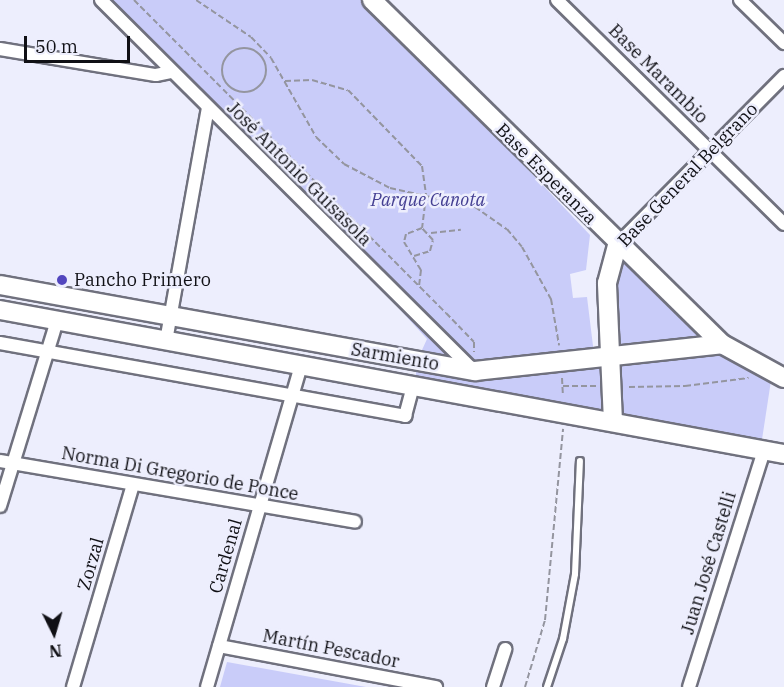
<!DOCTYPE html>
<meta charset="utf-8">
<style>
body{margin:0}
#map{position:relative;width:784px;height:687px;overflow:hidden;background:#edeefd;font-family:"IBM Plex Serif",serif}
div>[style]{position:absolute}
.green>*{inset:0;background:#c9ccf9}
.path>*{height:2px;margin-top:-1px;transform-origin:0;background:repeating-linear-gradient(90deg,#94959f 0 6px,transparent 0 9px)}
.path>.ring{margin:-1px;padding:0;box-sizing:content-box;background:none;border:2px solid #94959f;border-radius:50%}
.roads{filter:drop-shadow(2px 0 #70717e) drop-shadow(-2px 0 #70717e) drop-shadow(0 2px #70717e) drop-shadow(0 -2px #70717e)}
.lane>*{height:6px;margin:-3px;padding:0 3px;transform-origin:3px;border-radius:3px;background:#fff}
.street>*{height:12px;margin:-6px;padding:0 6px;transform-origin:6px;border-radius:6px;background:#fff}
.secondary>*{height:18px;margin:-9px;padding:0 9px;transform-origin:9px;border-radius:9px;background:#fff}
.dots>*{width:16px;height:16px;translate:-50% -50%;box-sizing:border-box;border:3px solid #edeefd;border-radius:50%}
span{translate:-50% -50%;white-space:nowrap;text-align:center;line-height:1.15;-webkit-text-stroke:5px #edeefd;paint-order:stroke}
.street-label{font-size:18px;color:#101015}
.park-label{font-size:18px;color:#454093;font-style:italic}
.poi-label{font-size:18px;color:#101015}
.left{translate:0 -50%;text-align:left}
.north{position:absolute;left:24px;top:603px;width:60px;height:60px;-webkit-text-stroke:4px #edeefd;paint-order:stroke;rotate:175deg;font-size:16px;font-weight:700;line-height:24px;text-align:center;color:#101015}
.north::after{content:'';display:block;margin:auto;width:21px;height:27px;background:#101015;clip-path:polygon(50% 0,100% 100%,50% 72%,0 100%)}
.scale{position:absolute;left:24px;top:36px;width:106px;height:27px;box-sizing:border-box;border:3px solid #101015;border-top:0;padding-left:8px;font-size:18px;line-height:21px;white-space:nowrap;color:#101015;-webkit-text-stroke:4px #edeefd;paint-order:stroke}
</style>
<div id="map">
<div class="green">
<div style="clip-path:polygon(110px 0,367px 0,590px 235px,586px 270px,570px 274px,573px 298px,587px 297px,594px 354px,607px 356px,609px 417px,415px 385px,417px 361px,427px 339px,185px 75px)"></div>
<div style="clip-path:polygon(618px 247px,720px 344px,614px 352px)"></div>
<div style="clip-path:polygon(722px 346px,772px 374px,761px 446px,616px 420px,614px 354px)"></div>
<div style="clip-path:polygon(227px 662px,366px 687px,220px 687px)"></div>
</div>
<div class="path">
<div style="left:134px;top:0;width:442px;rotate:45.1deg"></div>
<div style="left:446px;top:313px;width:40px;rotate:46deg"></div>
<div style="left:474px;top:342px;width:10px;rotate:90deg"></div>
<div style="left:196px;top:0;width:66px;rotate:33.9deg"></div>
<div style="left:251px;top:37px;width:29px;rotate:46deg"></div>
<div style="left:271px;top:58px;width:91px;rotate:60.3deg"></div>
<div style="left:316px;top:137px;width:39px;rotate:44deg"></div>
<div style="left:344px;top:164px;width:52px;rotate:27.6deg"></div>
<div style="left:390px;top:188px;width:87px;rotate:12.6deg"></div>
<div style="left:475px;top:207px;width:39px;rotate:35deg"></div>
<div style="left:507px;top:229px;width:23px;rotate:50deg"></div>
<div style="left:522px;top:247px;width:60px;rotate:60.9deg"></div>
<div style="left:551px;top:299px;width:47px;rotate:80.1deg"></div>
<div class="ring" style="left:222px;top:48px;width:42px;height:42px"></div>
<div style="left:285px;top:81px;width:27px;rotate:-2deg"></div>
<div style="left:312px;top:80px;width:37px;rotate:16deg"></div>
<div style="left:348px;top:90px;width:106px;rotate:45.8deg"></div>
<div style="left:422px;top:166px;width:30px;rotate:82deg"></div>
<div style="left:426px;top:196px;width:32px;rotate:97deg"></div>
<div style="left:431px;top:233px;width:30px;rotate:-6deg"></div>
<div style="left:414px;top:256px;width:17px;rotate:-17deg"></div>
<div style="left:430px;top:251px;width:11px;rotate:-75deg"></div>
<div style="left:433px;top:240px;width:16px;rotate:-133deg"></div>
<div style="left:422px;top:228px;width:17px;rotate:159deg"></div>
<div style="left:406px;top:234px;width:8px;rotate:104deg"></div>
<div style="left:404px;top:242px;width:33px;rotate:59deg"></div>
<div style="left:421px;top:270px;width:17px;rotate:97deg"></div>
<div style="left:562px;top:378px;width:18px;rotate:87deg"></div>
<div style="left:563px;top:386px;width:33px"></div>
<div style="left:629px;top:387px;width:56px;rotate:-1deg"></div>
<div style="left:685px;top:386px;width:64px;rotate:-7.2deg"></div>
<div style="left:525px;top:687px;width:70px;rotate:-73.4deg"></div>
<div style="left:545px;top:620px;width:192px;rotate:-84.6deg"></div>
</div>
<div class="roads">
<div class="lane">
<div style="left:547px;top:687px;width:51px;rotate:-71.6deg"></div>
<div style="left:563px;top:639px;width:66px;rotate:-79.5deg"></div>
<div style="left:575px;top:574px;width:113px;rotate:-87.5deg"></div>
</div>
<div class="street">
<div style="left:101px;top:0;width:523px;rotate:44.85deg"></div>
<div style="left:557px;top:0;width:319px;rotate:44.6deg"></div>
<div style="left:740px;top:0;width:62px;rotate:44.3deg"></div>
<div style="left:0;top:49px;width:158px;rotate:9.5deg"></div>
<div style="left:156px;top:75px;width:16px;rotate:-11deg"></div>
<div style="left:617px;top:245px;width:238px;rotate:-45.3deg"></div>
<div style="left:166px;top:341px;width:237px;rotate:-79.8deg"></div>
<div style="left:0;top:343px;width:412px;rotate:10.2deg"></div>
<div style="left:405px;top:416px;width:31px;rotate:-75deg"></div>
<div style="left:0;top:461px;width:360px;rotate:9.7deg"></div>
<div style="left:0;top:506px;width:194px;rotate:-72.9deg"></div>
<div style="left:219px;top:646px;width:221px;rotate:10.7deg"></div>
<div style="left:73px;top:687px;width:211px;rotate:-73.5deg"></div>
<div style="left:207px;top:687px;width:334px;rotate:-73.7deg"></div>
<div style="left:493px;top:687px;width:40px;rotate:-72deg"></div>
<div style="left:689px;top:687px;width:249px;rotate:-72.4deg"></div>
</div>
<div class="secondary">
<div style="left:372px;top:0;width:491px;rotate:44.5deg"></div>
<div style="left:0;top:285px;width:483px;rotate:10.3deg"></div>
<div style="left:475px;top:371px;width:248px;rotate:-6.2deg"></div>
<div style="left:722px;top:344px;width:71px;rotate:28.7deg"></div>
<div style="left:0;top:310px;width:797px;rotate:10.41deg"></div>
<div style="left:613px;top:422px;width:139px;rotate:-92.5deg"></div>
<div style="left:607px;top:283px;width:39px;rotate:-75deg"></div>
</div>
</div>
<div class="dots">
<div style="left:62px;top:280px;background:#5246be"></div>
</div>
<div class="street-label">
<span style="left:658px;top:74px;rotate:45deg">Base Marambio</span>
<span style="left:299px;top:174px;rotate:45deg">José Antonio Guisasola</span>
<span style="left:546px;top:174px;rotate:45deg">Base Esperanza</span>
<span style="left:688px;top:175px;rotate:-46deg">Base General Belgrano</span>
<span style="left:395px;top:357px;rotate:10deg">Sarmiento</span>
<span style="left:180px;top:474px;rotate:10deg">Norma Di Gregorio de Ponce</span>
<span style="left:226px;top:556px;rotate:-74deg">Cardenal</span>
<span style="left:709px;top:563px;rotate:-73deg">Juan José Castelli</span>
<span style="left:91px;top:564px;rotate:-74deg">Zorzal</span>
<span style="left:331px;top:649px;rotate:11deg">Martín Pescador</span>
</div>
<div class="park-label">
<span style="left:428px;top:200px">Parque Canota</span>
</div>
<div class="poi-label">
<span class="left" style="left:74px;top:280px">Pancho Primero</span>
</div>
<div class="north">N</div>
<div class="scale">50 m</div>
</div>
